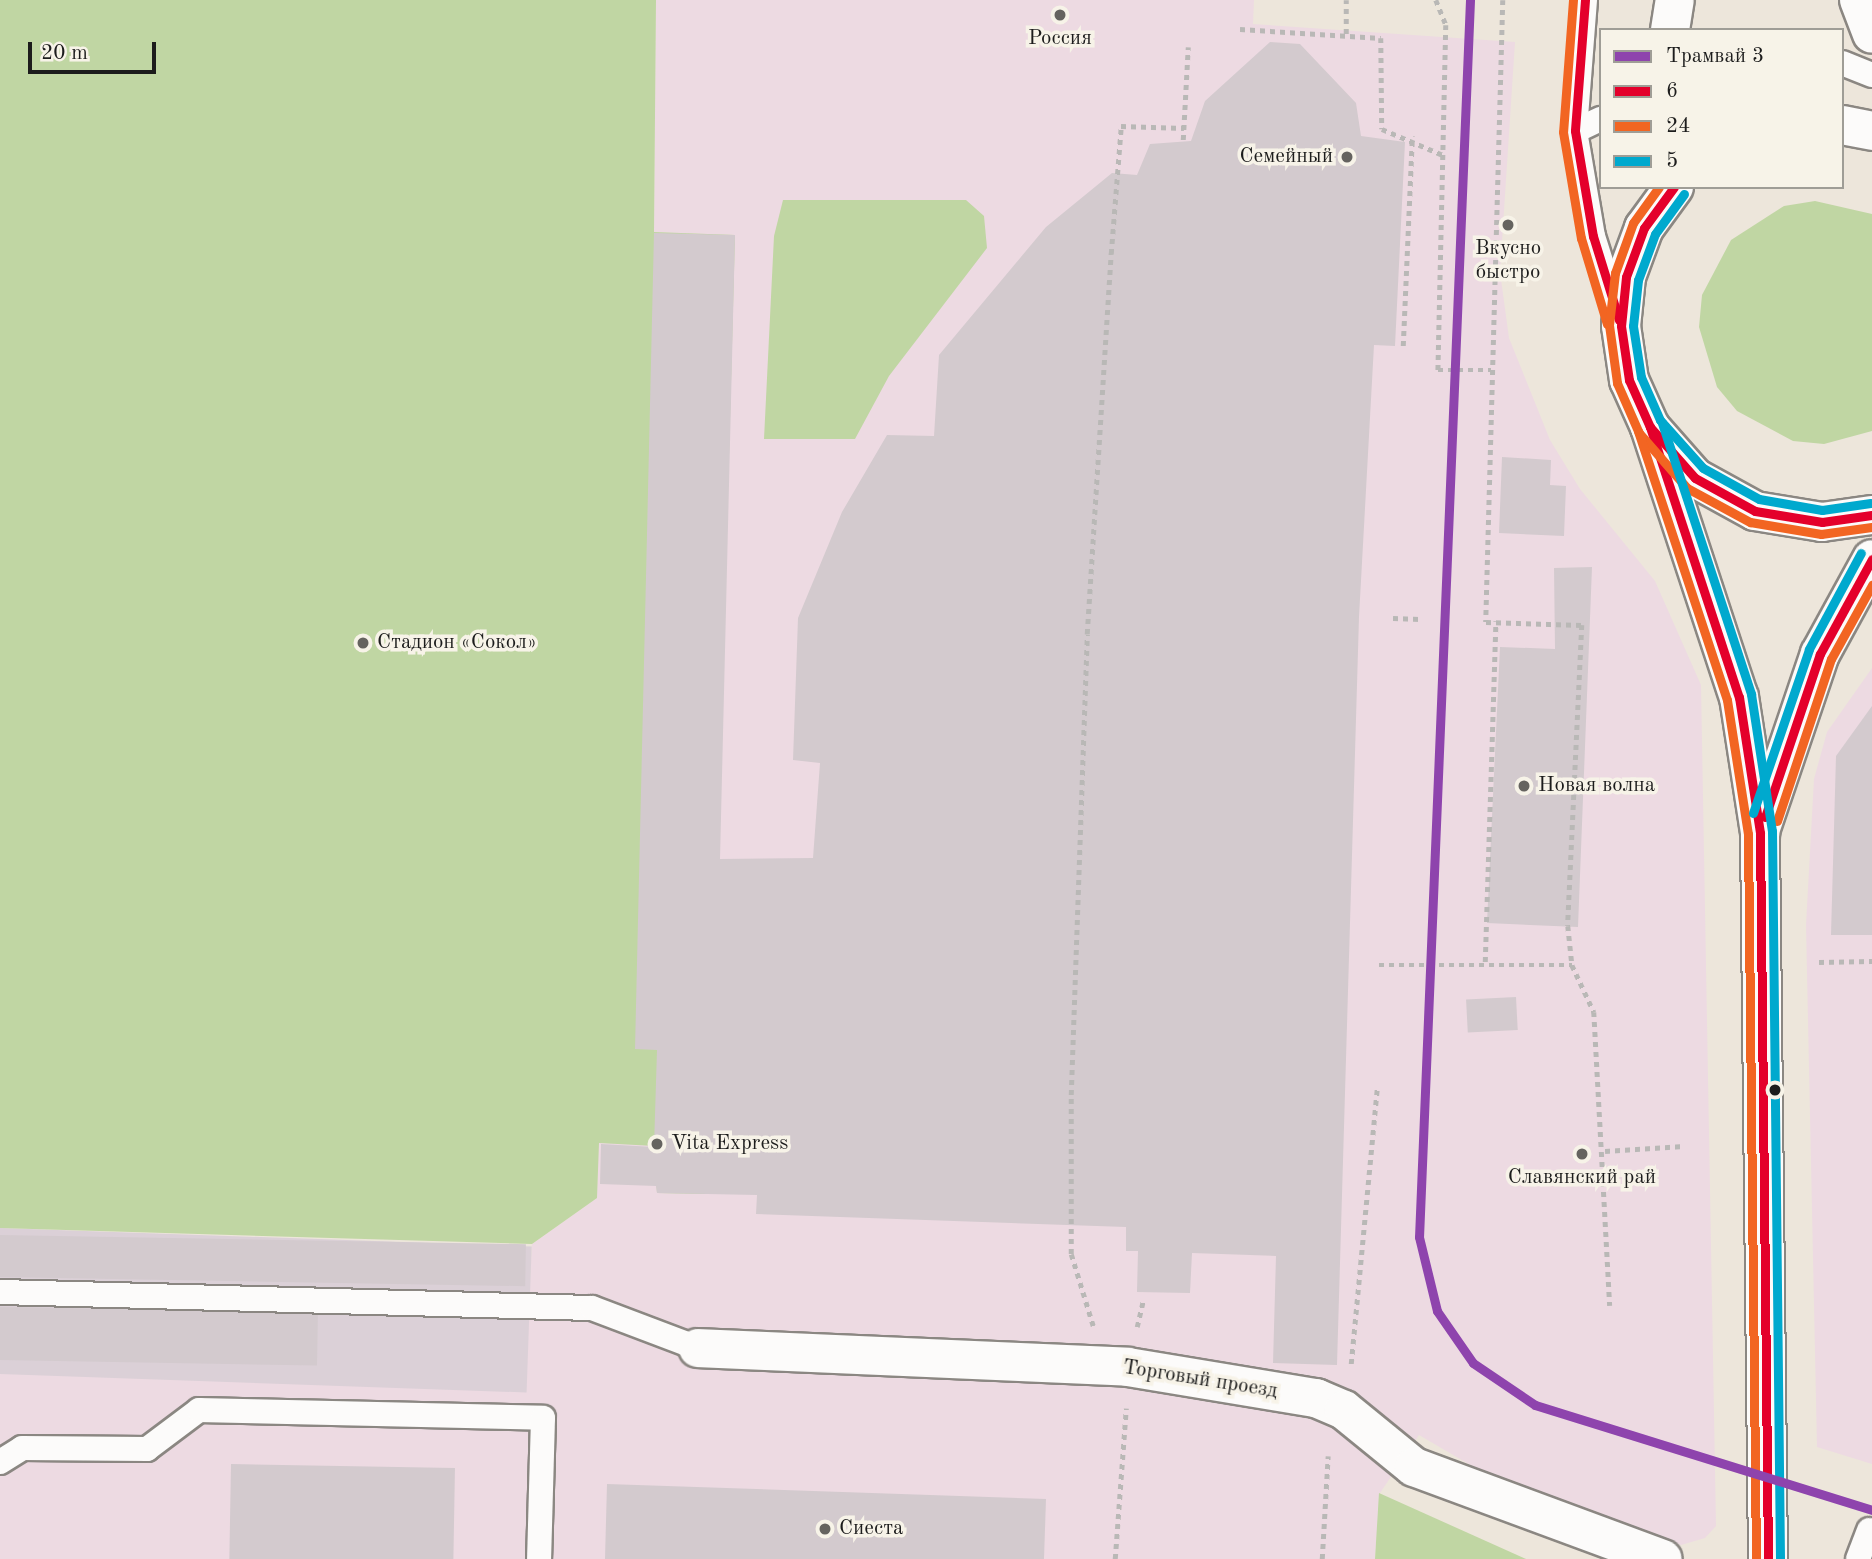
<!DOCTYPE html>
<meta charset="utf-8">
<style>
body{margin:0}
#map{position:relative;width:1872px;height:1559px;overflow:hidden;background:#ede6db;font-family:"Old Standard TT",serif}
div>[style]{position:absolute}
.built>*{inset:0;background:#eddae2}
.industrial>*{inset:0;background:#dbd0d7;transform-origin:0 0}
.green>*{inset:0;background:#c0d6a3}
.building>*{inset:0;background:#d3cace;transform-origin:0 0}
.path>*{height:4.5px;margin-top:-2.25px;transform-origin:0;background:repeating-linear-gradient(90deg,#b9b8b6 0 5px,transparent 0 10px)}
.roads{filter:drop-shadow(2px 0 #8b8782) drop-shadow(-2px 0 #8b8782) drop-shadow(0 2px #8b8782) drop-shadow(0 -2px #8b8782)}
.lane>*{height:24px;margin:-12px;padding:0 12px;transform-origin:12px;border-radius:12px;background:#fcfbfa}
.street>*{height:38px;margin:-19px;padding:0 19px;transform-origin:19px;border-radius:19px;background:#fcfbfa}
.secondary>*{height:38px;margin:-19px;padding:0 19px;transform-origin:19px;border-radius:19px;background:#fcfbfa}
.primary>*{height:38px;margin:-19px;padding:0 19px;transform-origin:19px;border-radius:19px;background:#fcfbfa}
.bus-1>*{height:9px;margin:-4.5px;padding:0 4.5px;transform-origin:4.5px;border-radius:4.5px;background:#e4002b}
.bus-2>*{height:9px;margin:-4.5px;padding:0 4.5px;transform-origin:4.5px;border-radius:4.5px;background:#f26522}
.bus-3>*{height:9px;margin:-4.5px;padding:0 4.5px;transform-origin:4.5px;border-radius:4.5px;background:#00a9ce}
.tram-1>*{height:9px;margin:-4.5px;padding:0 4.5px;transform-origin:4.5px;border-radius:4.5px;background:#8e44ad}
.dots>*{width:19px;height:19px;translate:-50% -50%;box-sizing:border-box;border:4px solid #f7f3e8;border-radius:50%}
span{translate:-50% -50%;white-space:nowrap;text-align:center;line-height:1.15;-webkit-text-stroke:7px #f7f3e8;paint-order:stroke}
.poi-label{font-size:21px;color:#1c1c1c}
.right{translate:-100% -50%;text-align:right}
.left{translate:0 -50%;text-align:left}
.street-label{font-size:21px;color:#1c1c1c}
.legend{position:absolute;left:1599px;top:28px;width:245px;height:161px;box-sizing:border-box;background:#f7f3e8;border:2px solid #9f9d96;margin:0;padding:9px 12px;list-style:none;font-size:21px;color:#1c1c1c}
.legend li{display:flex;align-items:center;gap:14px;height:35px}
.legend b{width:35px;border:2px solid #9f9d96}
.scale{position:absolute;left:28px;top:42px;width:128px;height:32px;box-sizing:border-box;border:4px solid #1c1c1c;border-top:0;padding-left:9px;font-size:21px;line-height:24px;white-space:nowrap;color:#1c1c1c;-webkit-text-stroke:5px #f7f3e8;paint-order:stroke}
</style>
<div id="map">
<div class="built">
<div style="clip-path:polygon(656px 0,1254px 0,1253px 24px,1515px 42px,1500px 272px,1509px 338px,1550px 440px,1580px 489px,1655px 581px,1701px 685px,1716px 1526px,1705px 1538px,1681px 1545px,1496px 1480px,1419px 1435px,1380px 1493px,1375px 1559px,0 1559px,0 1374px,525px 1376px,532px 1244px,597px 1198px,598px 1143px,735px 235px,654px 233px)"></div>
<div style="clip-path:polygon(1872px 668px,1872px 1464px,1817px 1447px,1806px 925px,1814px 779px,1827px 732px)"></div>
</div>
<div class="industrial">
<div style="left:0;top:1228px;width:532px;height:146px;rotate:2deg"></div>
</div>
<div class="green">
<div style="clip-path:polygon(0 0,656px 0,654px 232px,735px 235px,709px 1194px,657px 1193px,654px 1146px,599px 1143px,597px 1198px,532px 1244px,0 1228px)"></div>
<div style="clip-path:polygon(783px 200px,966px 200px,984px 216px,987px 248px,889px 376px,855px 439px,764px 439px,774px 236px)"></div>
<div style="clip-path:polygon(1815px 201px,1872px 214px,1872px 431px,1824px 444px,1793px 441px,1737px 411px,1717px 387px,1699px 327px,1702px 295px,1731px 240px,1784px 206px)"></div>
<div style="clip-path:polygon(1379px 1493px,1526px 1559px,1375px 1559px)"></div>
</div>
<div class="building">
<div style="clip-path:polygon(1270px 42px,1300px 44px,1356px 103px,1361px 136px,1405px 142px,1395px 346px,1374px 345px,1359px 617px,1337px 1365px,1273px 1363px,1276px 1256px,1192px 1253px,1190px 1293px,1137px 1292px,1138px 1251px,1126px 1251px,1126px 1227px,756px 1214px,757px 1195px,657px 1193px,656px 1186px,600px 1184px,601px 1144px,654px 1147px,657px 1050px,635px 1049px,654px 233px,735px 235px,720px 859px,813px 858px,820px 763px,793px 760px,798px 618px,842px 512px,887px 435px,934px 436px,939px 355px,1046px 227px,1112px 173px,1137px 175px,1150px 144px,1191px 141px,1205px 101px)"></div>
<div style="clip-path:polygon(1502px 457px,1551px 460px,1550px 485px,1566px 486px,1564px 536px,1499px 533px)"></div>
<div style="clip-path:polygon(1592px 567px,1578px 927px,1487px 923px,1500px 647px,1555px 649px,1554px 568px)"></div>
<div style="clip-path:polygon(1872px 706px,1872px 935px,1831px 935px,1836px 756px)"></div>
<div style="left:1516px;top:997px;width:33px;height:50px;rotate:87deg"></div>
<div style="left:0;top:1235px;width:526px;height:42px;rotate:1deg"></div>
<div style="left:0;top:1307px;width:318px;height:53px;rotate:1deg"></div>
<div style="left:231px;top:1464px;width:224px;height:95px;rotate:1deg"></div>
<div style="clip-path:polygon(607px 1484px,1046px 1499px,1044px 1559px,605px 1559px)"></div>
</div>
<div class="path">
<div style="left:1436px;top:0;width:27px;rotate:68deg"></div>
<div style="left:1446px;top:25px;width:345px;rotate:91.3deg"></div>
<div style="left:1438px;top:370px;width:53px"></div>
<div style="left:1503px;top:0;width:622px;rotate:91.57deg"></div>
<div style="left:1486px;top:622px;width:96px;rotate:1.8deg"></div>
<div style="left:1582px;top:625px;width:301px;rotate:92.7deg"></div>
<div style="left:1568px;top:926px;width:39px;rotate:84deg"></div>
<div style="left:1572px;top:965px;width:52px;rotate:64.9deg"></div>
<div style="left:1594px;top:1012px;width:294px;rotate:86.9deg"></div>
<div style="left:1240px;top:29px;width:141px;rotate:3.7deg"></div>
<div style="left:1381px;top:38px;width:91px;rotate:89.4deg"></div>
<div style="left:1382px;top:129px;width:66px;rotate:23.1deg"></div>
<div style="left:1346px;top:34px;width:34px;rotate:-90deg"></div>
<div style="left:1183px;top:140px;width:93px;rotate:-86.9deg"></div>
<div style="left:1403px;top:346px;width:210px;rotate:-87.5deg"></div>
<div style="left:1393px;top:618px;width:27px;rotate:2deg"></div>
<div style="left:1485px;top:962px;width:341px;rotate:-88.2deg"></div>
<div style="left:1819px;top:962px;width:53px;rotate:-1.1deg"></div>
<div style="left:1379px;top:965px;width:193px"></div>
<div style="left:1605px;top:1151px;width:79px;rotate:-3.6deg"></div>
<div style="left:1093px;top:1326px;width:75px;rotate:-107deg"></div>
<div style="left:1071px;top:1254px;width:159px;rotate:-90deg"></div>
<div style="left:1071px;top:1095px;width:461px;rotate:-88deg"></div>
<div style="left:1087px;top:634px;width:381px;rotate:-86.4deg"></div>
<div style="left:1111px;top:254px;width:128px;rotate:-85.5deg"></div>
<div style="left:1121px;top:126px;width:63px;rotate:1.8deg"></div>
<div style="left:1137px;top:1327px;width:27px;rotate:-77deg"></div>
<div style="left:1351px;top:1364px;width:276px;rotate:-84.6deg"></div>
<div style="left:1115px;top:1559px;width:151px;rotate:-85.8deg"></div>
<div style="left:1322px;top:1559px;width:103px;rotate:-86.7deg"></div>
</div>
<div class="roads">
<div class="lane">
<div style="left:1585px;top:0;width:131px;rotate:94.4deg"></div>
<div style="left:1575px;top:131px;width:107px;rotate:80.3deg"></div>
<div style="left:1593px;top:236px;width:77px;rotate:72.5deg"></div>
<div style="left:1842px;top:63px;width:32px;rotate:22deg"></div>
<div style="left:1575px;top:131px;width:29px;rotate:-25deg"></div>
<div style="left:0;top:1292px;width:592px;rotate:1.55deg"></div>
<div style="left:592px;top:1308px;width:113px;rotate:20.7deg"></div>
<div style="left:0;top:1462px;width:26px;rotate:-32deg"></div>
<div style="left:22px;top:1448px;width:125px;rotate:0.5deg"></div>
<div style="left:147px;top:1449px;width:65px;rotate:-36.9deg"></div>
<div style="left:199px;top:1410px;width:344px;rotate:1.3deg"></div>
<div style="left:543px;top:1418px;width:141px;rotate:91.6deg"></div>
<div style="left:1858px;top:1559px;width:31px;rotate:-69deg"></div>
</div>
<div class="street">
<div style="left:698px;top:1348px;width:430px;rotate:2.5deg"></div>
<div style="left:1128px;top:1367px;width:191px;rotate:9.4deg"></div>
<div style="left:1316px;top:1398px;width:30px;rotate:23deg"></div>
<div style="left:1344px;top:1410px;width:90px;rotate:39.2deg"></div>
<div style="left:1414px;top:1467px;width:265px;rotate:20.3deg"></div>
</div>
<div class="secondary">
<div style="left:1859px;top:0;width:36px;rotate:69deg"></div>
<div style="left:1670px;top:30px;width:30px;rotate:-81deg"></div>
</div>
<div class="primary">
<div style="left:1842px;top:125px;width:31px;rotate:11deg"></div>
<div style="left:1674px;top:187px;width:51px;rotate:126.2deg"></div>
<div style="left:1644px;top:228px;width:52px;rotate:110.2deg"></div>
<div style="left:1626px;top:277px;width:49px;rotate:95.8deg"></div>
<div style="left:1621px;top:326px;width:55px;rotate:81.6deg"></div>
<div style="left:1629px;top:380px;width:51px;rotate:65.9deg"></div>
<div style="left:1650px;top:427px;width:68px;rotate:48.6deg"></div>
<div style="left:1695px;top:478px;width:68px;rotate:28.8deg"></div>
<div style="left:1755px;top:511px;width:68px;rotate:9.3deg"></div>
<div style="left:1822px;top:522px;width:50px;rotate:-8deg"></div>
<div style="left:1650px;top:427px;width:284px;rotate:71.8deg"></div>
<div style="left:1739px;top:697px;width:138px;rotate:81.2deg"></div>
<div style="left:1760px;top:833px;width:726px;rotate:89.37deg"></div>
<div style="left:1761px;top:828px;width:184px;rotate:-71.3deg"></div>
<div style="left:1820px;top:654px;width:108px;rotate:-61.3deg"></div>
</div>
</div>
<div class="bus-1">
<div style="left:1585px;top:0;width:131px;rotate:94.4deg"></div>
<div style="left:1575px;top:131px;width:107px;rotate:80.3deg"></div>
<div style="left:1593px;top:236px;width:88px;rotate:72.8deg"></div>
<div style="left:1674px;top:187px;width:51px;rotate:126.2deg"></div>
<div style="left:1644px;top:228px;width:52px;rotate:110.2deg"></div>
<div style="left:1626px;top:277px;width:49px;rotate:95.8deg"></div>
<div style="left:1621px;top:326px;width:55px;rotate:81.6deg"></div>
<div style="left:1629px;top:380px;width:51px;rotate:65.9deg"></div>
<div style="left:1650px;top:427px;width:68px;rotate:48.6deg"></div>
<div style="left:1695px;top:478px;width:68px;rotate:28.8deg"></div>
<div style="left:1755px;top:511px;width:68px;rotate:9.3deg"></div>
<div style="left:1822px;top:522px;width:50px;rotate:-8deg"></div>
<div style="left:1650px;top:427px;width:284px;rotate:71.8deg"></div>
<div style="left:1739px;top:697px;width:138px;rotate:81.2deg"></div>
<div style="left:1760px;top:833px;width:726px;rotate:89.37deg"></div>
<div style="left:1765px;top:817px;width:172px;rotate:-71.4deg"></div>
<div style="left:1820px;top:654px;width:108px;rotate:-61.3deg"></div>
</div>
<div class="bus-2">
<div style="left:1573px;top:0;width:132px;rotate:94.3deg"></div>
<div style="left:1563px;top:132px;width:108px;rotate:80.4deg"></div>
<div style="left:1581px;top:238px;width:90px;rotate:73.2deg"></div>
<div style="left:1659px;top:187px;width:44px;rotate:125.8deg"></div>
<div style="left:1633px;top:223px;width:53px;rotate:109.8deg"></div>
<div style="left:1615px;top:273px;width:52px;rotate:96.6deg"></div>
<div style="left:1609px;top:325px;width:59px;rotate:82.1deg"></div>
<div style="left:1617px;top:383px;width:55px;rotate:66.3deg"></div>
<div style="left:1639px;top:433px;width:73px;rotate:48.9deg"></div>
<div style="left:1687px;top:488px;width:72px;rotate:28.4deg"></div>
<div style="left:1750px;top:522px;width:72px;rotate:9.6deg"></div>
<div style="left:1821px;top:534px;width:51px;rotate:-7.8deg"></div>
<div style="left:1638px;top:431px;width:283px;rotate:71.7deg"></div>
<div style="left:1727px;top:700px;width:136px;rotate:81.1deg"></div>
<div style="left:1748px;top:834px;width:725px;rotate:89.37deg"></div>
<div style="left:1777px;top:821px;width:171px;rotate:-71.6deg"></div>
<div style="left:1831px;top:659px;width:85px;rotate:-61deg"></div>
</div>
<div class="bus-3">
<div style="left:1684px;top:194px;width:49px;rotate:125.9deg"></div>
<div style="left:1655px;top:234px;width:49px;rotate:110.3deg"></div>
<div style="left:1638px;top:280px;width:46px;rotate:96.2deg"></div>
<div style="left:1633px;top:326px;width:52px;rotate:81.1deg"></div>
<div style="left:1641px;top:377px;width:47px;rotate:66.2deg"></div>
<div style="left:1660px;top:420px;width:64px;rotate:48.1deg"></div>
<div style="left:1703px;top:468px;width:64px;rotate:29deg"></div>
<div style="left:1759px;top:499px;width:64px;rotate:9.9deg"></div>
<div style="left:1822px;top:510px;width:49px;rotate:-8.3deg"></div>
<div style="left:1662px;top:423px;width:285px;rotate:71.8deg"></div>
<div style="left:1751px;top:694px;width:139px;rotate:81.3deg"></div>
<div style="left:1772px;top:831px;width:728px;rotate:89.37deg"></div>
<div style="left:1753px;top:813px;width:173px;rotate:-71.1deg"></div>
<div style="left:1809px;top:649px;width:109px;rotate:-61.6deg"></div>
</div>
<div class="tram-1">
<div style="left:1470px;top:0;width:1238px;rotate:92.36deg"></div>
<div style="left:1419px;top:1237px;width:76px;rotate:76.3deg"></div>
<div style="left:1437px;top:1311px;width:63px;rotate:55.3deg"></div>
<div style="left:1473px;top:1363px;width:75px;rotate:34.1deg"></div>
<div style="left:1535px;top:1405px;width:353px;rotate:17.3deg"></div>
</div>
<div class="dots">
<div style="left:1060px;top:15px;background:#65635f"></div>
<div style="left:1347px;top:157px;background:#65635f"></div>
<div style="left:1508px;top:225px;background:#65635f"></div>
<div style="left:363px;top:643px;background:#65635f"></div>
<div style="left:1524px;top:786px;background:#65635f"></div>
<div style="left:1775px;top:1090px;background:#1c1c1c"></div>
<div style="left:657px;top:1144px;background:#65635f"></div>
<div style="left:1582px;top:1154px;background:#65635f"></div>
<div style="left:825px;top:1529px;background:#65635f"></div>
</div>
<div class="poi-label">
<span style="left:1060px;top:39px">Россия</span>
<span class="right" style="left:1333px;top:157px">Семейный</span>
<span style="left:1508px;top:261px">Вкусно<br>быстро</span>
<span class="left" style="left:377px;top:643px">Стадион «Сокол»</span>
<span class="left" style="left:1538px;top:786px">Новая волна</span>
<span class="left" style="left:671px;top:1144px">Vita Express</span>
<span style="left:1582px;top:1178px">Славянский рай</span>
<span class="left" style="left:839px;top:1529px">Сиеста</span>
</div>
<div class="street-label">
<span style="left:1200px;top:1380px;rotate:9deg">Торговый проезд</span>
</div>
<ul class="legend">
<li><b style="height:9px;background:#8e44ad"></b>Трамвай 3</li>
<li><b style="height:9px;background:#e4002b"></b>6</li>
<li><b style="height:9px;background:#f26522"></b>24</li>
<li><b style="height:9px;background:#00a9ce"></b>5</li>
</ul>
<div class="scale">20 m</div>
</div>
